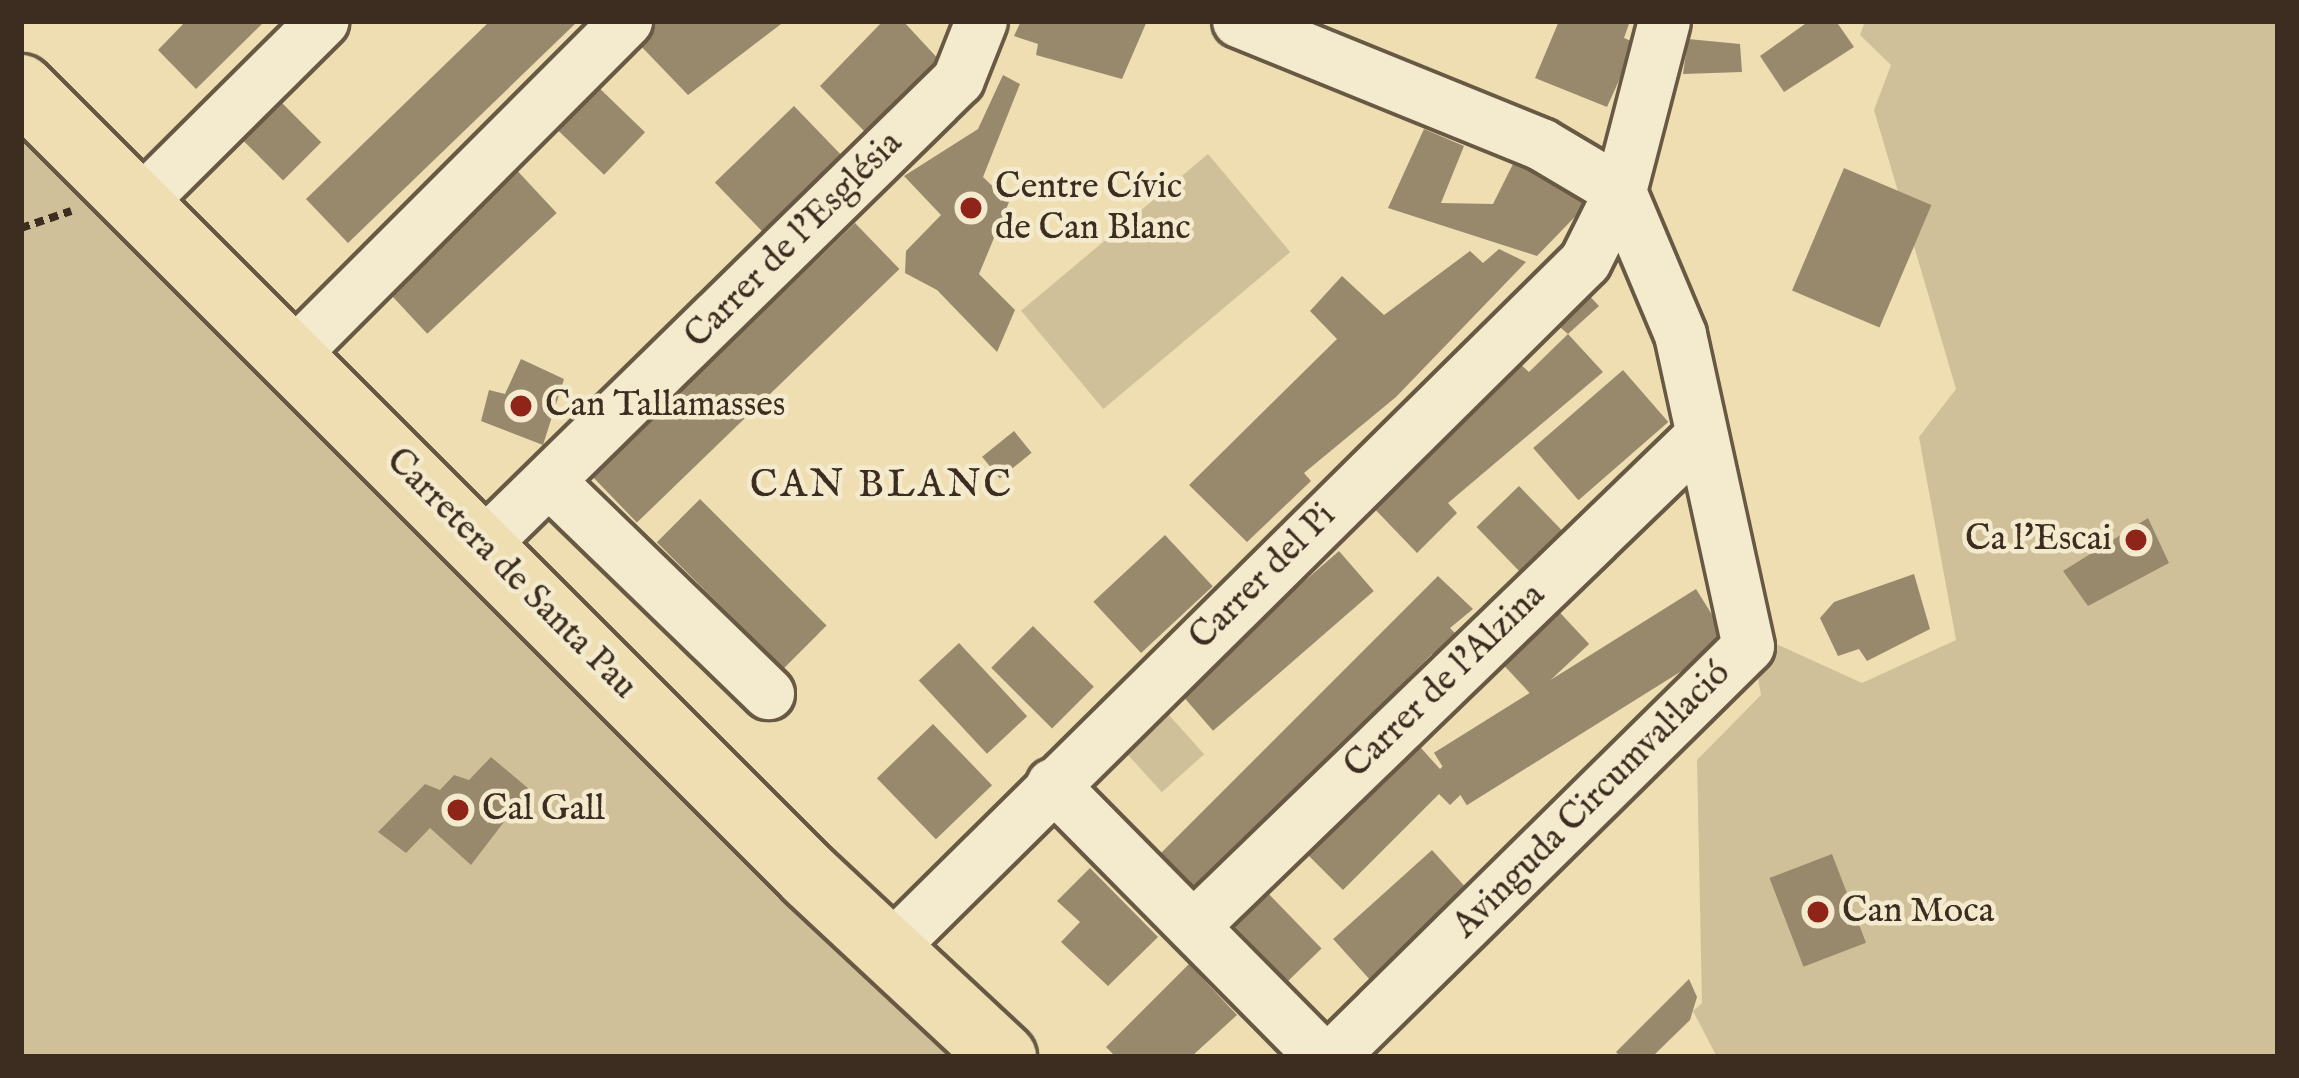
<!DOCTYPE html>
<meta charset="utf-8">
<style>
body{margin:0}
#map{position:relative;width:2299px;height:1078px;overflow:hidden;background:#eedeb2;font-family:"IM FELL English",serif}
div>[style]{position:absolute}
.green>*{inset:0;background:#d0c099;transform-origin:0 0}
.building>*{inset:0;background:#99896c;transform-origin:0 0}
.path>*{height:8px;margin-top:-4px;transform-origin:0;background:repeating-linear-gradient(90deg,#3c2d20 0 9px,transparent 0 15px)}
.roads{filter:drop-shadow(3px 0 #685944) drop-shadow(-3px 0 #685944) drop-shadow(0 3px #685944) drop-shadow(0 -3px #685944)}
.minor>*{height:51px;margin:-25.5px;padding:0 25.5px;transform-origin:25.5px;border-radius:25.5px;background:#f4eacd}
.major>*{height:66px;margin:-33px;padding:0 33px;transform-origin:33px;border-radius:33px;background:#eedeb2}
.dots>*{width:33px;height:33px;translate:-50% -50%;box-sizing:border-box;border:6px solid #f4eacd;border-radius:50%}
span{translate:-50% -50%;white-space:nowrap;text-align:center;line-height:1.15;-webkit-text-stroke:9px #f4eacd;paint-order:stroke}
.poi-label{font-size:36px;color:#3c2d20}
.left{translate:0 -50%;text-align:left}
.right{translate:-100% -50%;text-align:right}
.street-label{font-size:36px;color:#3c2d20}
.neighbourhood-label{font-size:39px;color:#3c2d20;letter-spacing:3px}
.frame{position:absolute;inset:0;border:24px solid #3c2d20;pointer-events:none}
</style>
<div id="map">
<div class="green">
<div style="clip-path:polygon(1865px 21px,2278px 21px,2278px 1057px,1717px 1057px,1693px 1011px,1702px 1003px,1697px 760px,1761px 695px,1755px 662px,1774px 643px,1862px 683px,1956px 640px,1919px 437px,1956px 389px,1874px 110px,1891px 65px,1860px 35px)"></div>
<div style="clip-path:polygon(21px 88px,996px 1057px,21px 1057px)"></div>
<div style="left:1208px;top:154px;width:128px;height:244px;rotate:50deg"></div>
<div style="left:1168px;top:714px;width:54px;height:57px;rotate:48deg"></div>
</div>
<div class="building">
<div style="clip-path:polygon(186px 21px,265px 21px,196px 89px,158px 50px)"></div>
<div style="clip-path:polygon(490px 21px,578px 21px,348px 243px,306px 199px)"></div>
<div style="clip-path:polygon(658px 21px,785px 21px,688px 95px,636px 41px)"></div>
<div style="clip-path:polygon(883px 21px,903px 21px,942px 63px,867px 134px,820px 86px)"></div>
<div style="clip-path:polygon(1021px 21px,1147px 21px,1122px 79px,1036px 55px,1038px 44px,1014px 36px)"></div>
<div style="clip-path:polygon(1559px 21px,1630px 21px,1624px 38px,1636px 43px,1607px 107px,1535px 78px)"></div>
<div style="clip-path:polygon(1809px 21px,1836px 21px,1854px 47px,1784px 92px,1760px 56px)"></div>
<div style="clip-path:polygon(1688px 39px,1740px 44px,1742px 72px,1683px 74px)"></div>
<div style="clip-path:polygon(1003px 75px,1020px 84px,983px 177px,1009px 202px,979px 274px,1015px 310px,997px 352px,937px 290px,905px 273px,906px 251px,941px 215px,904px 176px,978px 129px)"></div>
<div style="left:594px;top:83px;width:71px;height:59px;rotate:44deg"></div>
<div style="left:276px;top:97px;width:64px;height:54px;rotate:45deg"></div>
<div style="left:794px;top:106px;width:76px;height:110px;rotate:46deg"></div>
<div style="clip-path:polygon(1424px 129px,1464px 146px,1441px 203px,1493px 204px,1513px 164px,1596px 195px,1537px 256px,1388px 208px)"></div>
<div style="left:511px;top:164px;width:67px;height:177px;rotate:47deg"></div>
<div style="left:1844px;top:168px;width:95px;height:133px;rotate:23deg"></div>
<div style="left:855px;top:223px;width:64px;height:365px;rotate:46deg"></div>
<div style="clip-path:polygon(1499px 249px,1526px 262px,1396px 397px,1304px 473px,1311px 481px,1247px 542px,1189px 485px,1337px 339px,1310px 311px,1342px 276px,1384px 315px,1470px 251px,1483px 263px)"></div>
<div style="clip-path:polygon(1585px 291px,1599px 306px,1568px 334px,1554px 322px)"></div>
<div style="clip-path:polygon(1568px 334px,1603px 372px,1448px 503px,1457px 513px,1417px 553px,1369px 503px,1512px 357px,1529px 372px)"></div>
<div style="clip-path:polygon(521px 359px,564px 379px,543px 445px,481px 421px,489px 390px,505px 394px)"></div>
<div style="left:1623px;top:370px;width:69px;height:119px;rotate:49deg"></div>
<div style="left:1014px;top:431px;width:28px;height:41px;rotate:51deg"></div>
<div style="left:1519px;top:486px;width:63px;height:59px;rotate:46deg"></div>
<div style="left:700px;top:499px;width:179px;height:61px;rotate:45deg"></div>
<div style="clip-path:polygon(2148px 518px,2169px 563px,2088px 606px,2063px 571px)"></div>
<div style="left:1165px;top:535px;width:70px;height:98px;rotate:47deg"></div>
<div style="left:1339px;top:551px;width:53px;height:213px;rotate:49deg"></div>
<div style="clip-path:polygon(1914px 574px,1930px 629px,1867px 661px,1859px 649px,1838px 656px,1820px 618px,1834px 602px)"></div>
<div style="clip-path:polygon(1438px 576px,1473px 609px,1450px 628px,1461px 639px,1440px 658px,1432px 654px,1189px 899px,1151px 863px)"></div>
<div style="left:1696px;top:589px;width:62px;height:309px;rotate:58deg"></div>
<div style="left:1551px;top:603px;width:56px;height:77px;rotate:47deg"></div>
<div style="left:1033px;top:626px;width:86px;height:59px;rotate:45deg"></div>
<div style="left:959px;top:643px;width:100px;height:55px;rotate:47deg"></div>
<div style="left:933px;top:724px;width:85px;height:78px;rotate:46deg"></div>
<div style="clip-path:polygon(1411px 737px,1440px 769px,1454px 755px,1477px 779px,1450px 805px,1439px 794px,1343px 890px,1298px 845px)"></div>
<div style="clip-path:polygon(491px 757px,529px 789px,471px 865px,430px 828px,406px 853px,378px 832px,425px 784px,440px 790px,454px 775px,469px 780px)"></div>
<div style="left:1432px;top:850px;width:58px;height:133px;rotate:48deg"></div>
<div style="left:1832px;top:854px;width:95px;height:67px;rotate:69deg"></div>
<div style="clip-path:polygon(1090px 868px,1158px 937px,1108px 986px,1061px 942px,1080px 922px,1057px 901px)"></div>
<div style="left:1266px;top:891px;width:80px;height:47px;rotate:46deg"></div>
<div style="clip-path:polygon(1189px 964px,1237px 1015px,1191px 1057px,1116px 1057px,1106px 1047px)"></div>
<div style="clip-path:polygon(1689px 979px,1697px 997px,1690px 1020px,1652px 1057px,1621px 1057px,1616px 1052px)"></div>
</div>
<div class="path">
<div style="left:21px;top:228px;width:53px;rotate:-18.8deg"></div>
</div>
<div class="roads">
<div class="minor">
<div style="left:138px;top:204px;width:260px;rotate:-44.8deg"></div>
<div style="left:291px;top:356px;width:474px;rotate:-45deg"></div>
<div style="left:549px;top:481px;width:305px;rotate:44.1deg"></div>
<div style="left:482px;top:545px;width:666px;rotate:-44.39deg"></div>
<div style="left:958px;top:79px;width:62px;rotate:-68.4deg"></div>
<div style="left:1052px;top:784px;width:384px;rotate:45.3deg"></div>
<div style="left:1193px;top:926px;width:704px;rotate:-44.02deg"></div>
<div style="left:887px;top:951px;width:981px;rotate:-44.67deg"></div>
<div style="left:1585px;top:261px;width:78px;rotate:-63.4deg"></div>
<div style="left:1620px;top:191px;width:92px;rotate:-149.3deg"></div>
<div style="left:1541px;top:144px;width:327px;rotate:-157.9deg"></div>
<div style="left:1331px;top:1057px;width:585px;rotate:-44.58deg"></div>
<div style="left:1748px;top:646px;width:319px;rotate:-102.3deg"></div>
<div style="left:1680px;top:334px;width:155px;rotate:-112.8deg"></div>
<div style="left:1620px;top:191px;width:176px;rotate:-75.5deg"></div>
</div>
<div class="major">
<div style="left:21px;top:88px;width:1116px;rotate:45deg"></div>
<div style="left:810px;top:877px;width:264px;rotate:43deg"></div>
</div>
</div>
<div class="dots">
<div style="left:971px;top:208px;background:#8f2418"></div>
<div style="left:521px;top:406px;background:#8f2418"></div>
<div style="left:2136px;top:540px;background:#8f2418"></div>
<div style="left:458px;top:810px;background:#8f2418"></div>
<div style="left:1818px;top:912px;background:#8f2418"></div>
</div>
<div class="poi-label">
<span class="left" style="left:995px;top:208px">Centre Cívic<br>de Can Blanc</span>
<span class="left" style="left:545px;top:406px">Can Tallamasses</span>
<span class="right" style="left:2112px;top:540px">Ca l'Escai</span>
<span class="left" style="left:482px;top:810px">Cal Gall</span>
<span class="left" style="left:1842px;top:912px">Can Moca</span>
</div>
<div class="street-label">
<span style="left:794px;top:240px;rotate:-45deg">Carrer de l'Església</span>
<span style="left:511px;top:574px;rotate:45deg">Carretera de Santa Pau</span>
<span style="left:1263px;top:577px;rotate:-45deg">Carrer del Pi</span>
<span style="left:1445px;top:681px;rotate:-44deg">Carrer de l'Alzina</span>
<span style="left:1592px;top:800px;rotate:-45deg">Avinguda Circumval·lació</span>
</div>
<div class="neighbourhood-label">
<span style="left:882px;top:486px">CAN BLANC</span>
</div>
<div class="frame"></div>
</div>
